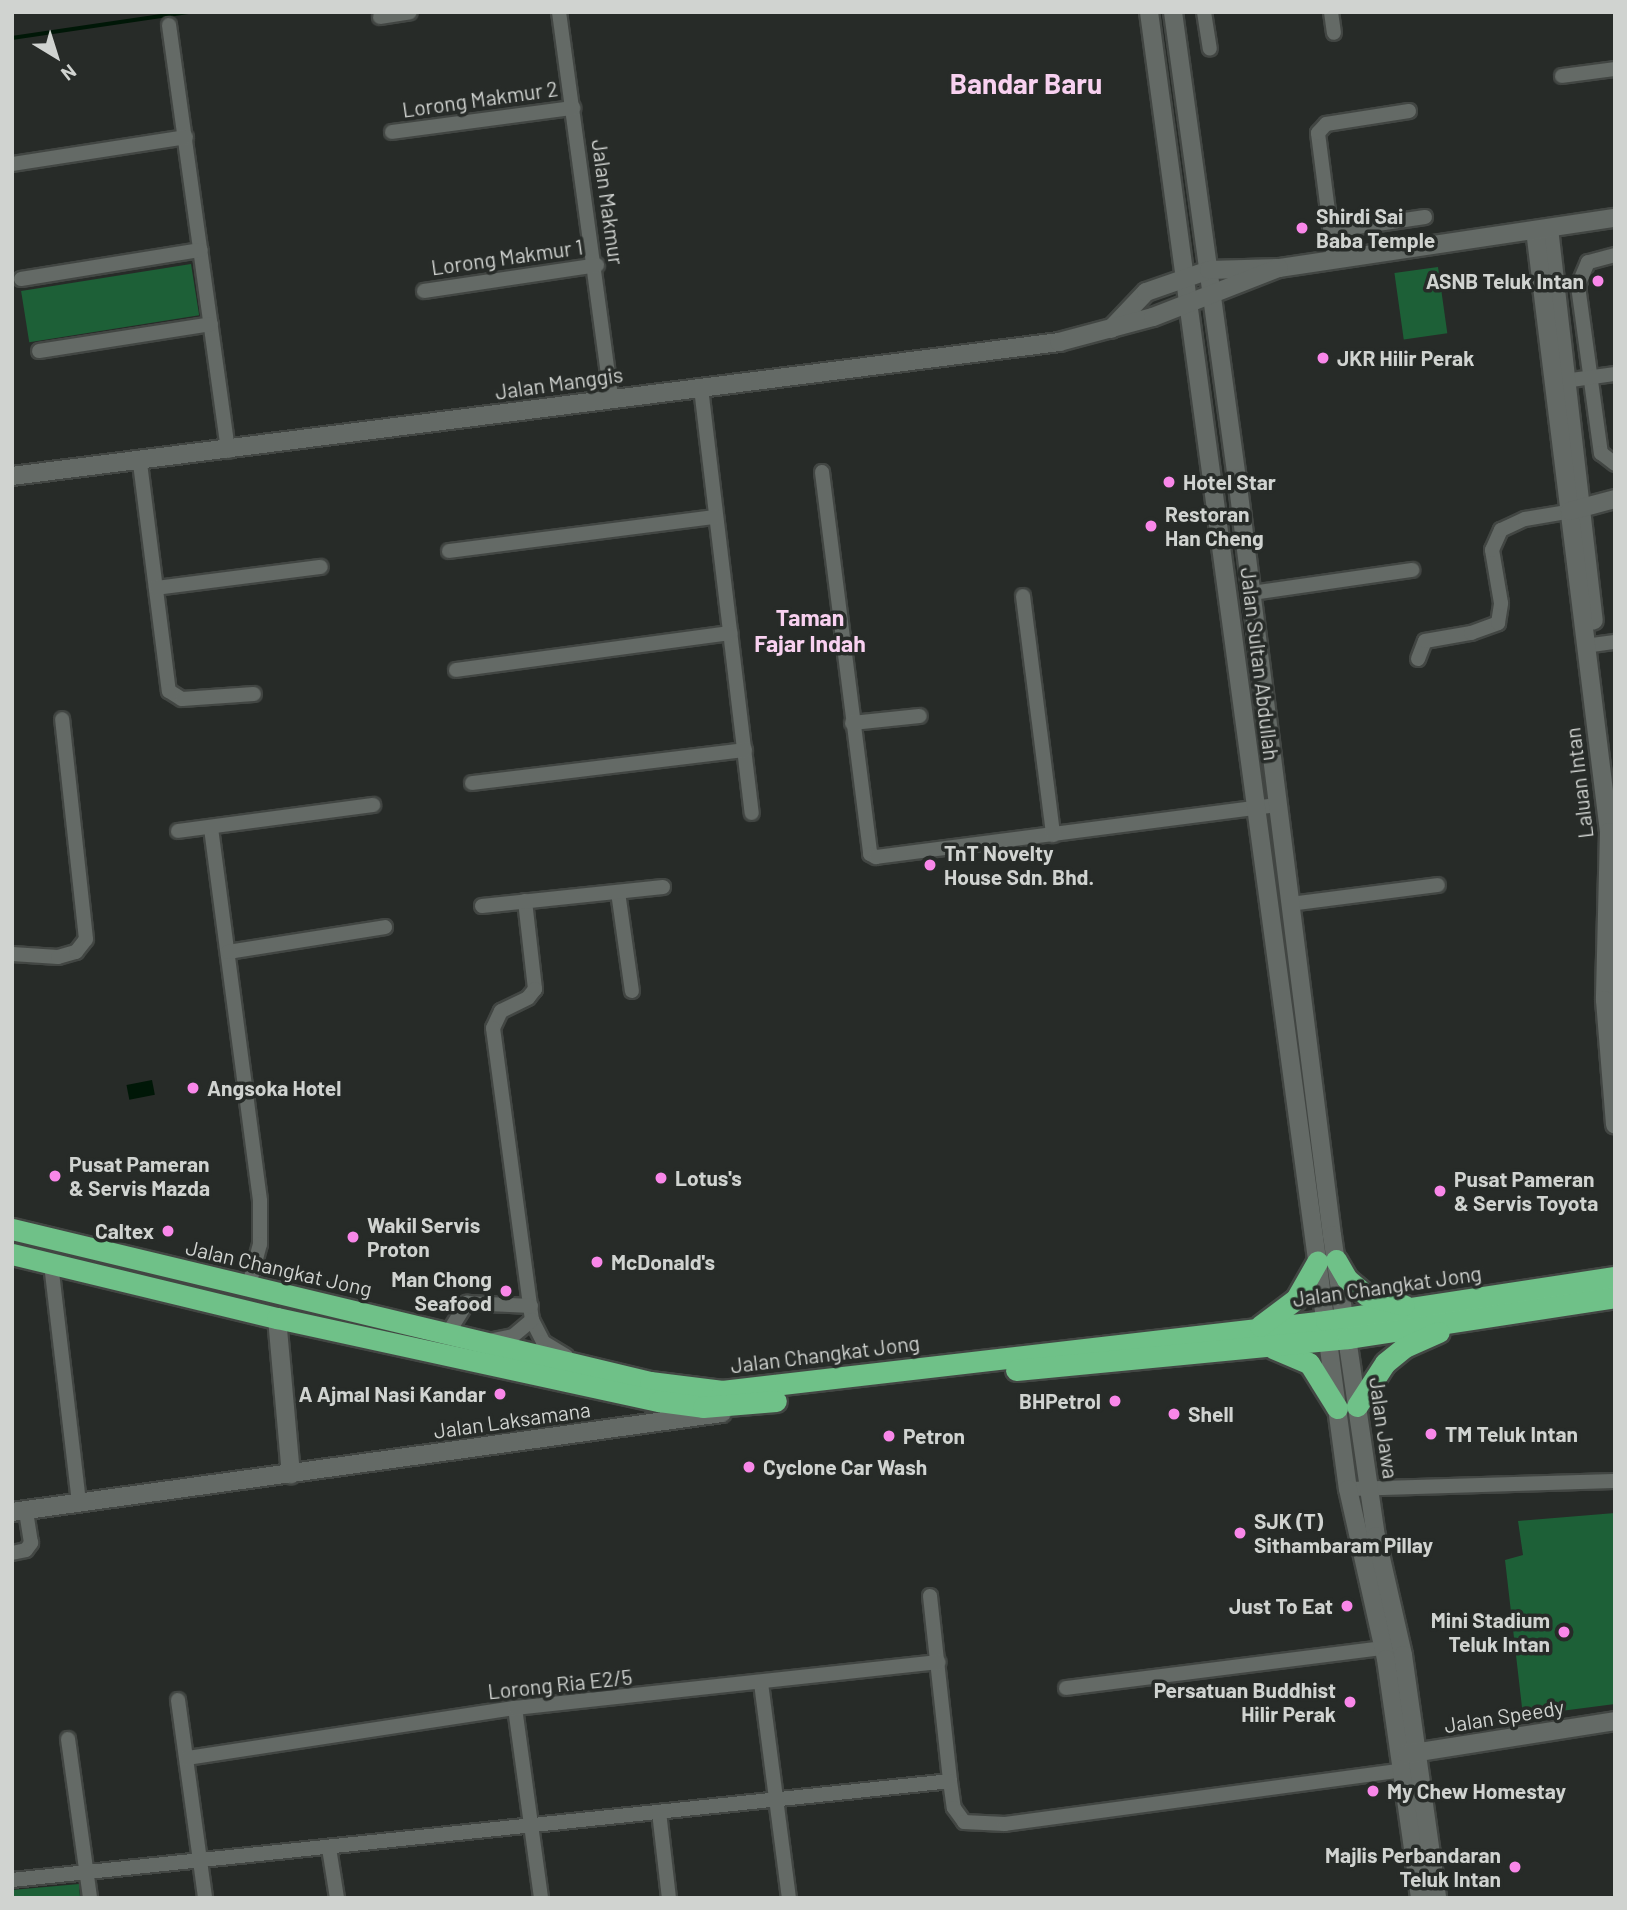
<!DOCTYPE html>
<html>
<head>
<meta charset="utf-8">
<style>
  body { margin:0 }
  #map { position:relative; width:1627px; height:1910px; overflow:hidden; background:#272b28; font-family:Barlow,sans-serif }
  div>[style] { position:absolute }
  .green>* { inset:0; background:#1d6037; transform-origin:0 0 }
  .water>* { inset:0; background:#001707; transform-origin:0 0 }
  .stream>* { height:3.5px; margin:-1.75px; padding:0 1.75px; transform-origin:1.75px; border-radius:1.75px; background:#001707 }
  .roads { filter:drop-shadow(2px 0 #424643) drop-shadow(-2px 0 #424643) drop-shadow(0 2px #424643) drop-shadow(0 -2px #424643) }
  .street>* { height:14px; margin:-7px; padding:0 7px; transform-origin:7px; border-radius:7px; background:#646a66 }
  .secondary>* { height:18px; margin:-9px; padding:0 9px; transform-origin:9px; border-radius:9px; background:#646a66 }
  .highway>* { height:21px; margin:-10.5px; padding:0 10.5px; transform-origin:10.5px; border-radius:10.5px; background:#6fc188 }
  .dots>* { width:19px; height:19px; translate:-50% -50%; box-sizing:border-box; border:4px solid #272b28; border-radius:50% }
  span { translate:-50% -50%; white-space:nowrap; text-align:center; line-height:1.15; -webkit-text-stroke:7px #272b28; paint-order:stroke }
  .street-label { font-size:21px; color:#d0d3d0 }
  .poi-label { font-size:21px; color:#d0d3d0; font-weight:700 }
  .left { translate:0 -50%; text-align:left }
  .right { translate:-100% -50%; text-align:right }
  .neighbourhood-label { font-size:23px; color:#f8d1f0; font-weight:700 }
  .district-label { font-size:28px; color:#f8d1f0; font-weight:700 }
  .frame { position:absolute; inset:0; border:14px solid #d0d3d0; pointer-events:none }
  .north { position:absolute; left:21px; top:21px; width:70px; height:70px; -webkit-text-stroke:5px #272b28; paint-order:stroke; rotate:142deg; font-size:19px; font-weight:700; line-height:28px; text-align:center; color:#d0d3d0 }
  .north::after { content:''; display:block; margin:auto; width:24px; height:32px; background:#d0d3d0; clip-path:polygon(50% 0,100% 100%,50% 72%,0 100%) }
</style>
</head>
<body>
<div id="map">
  <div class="green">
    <div style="left:191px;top:264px;width:52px;height:172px;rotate:81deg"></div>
    <div style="left:1438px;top:267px;width:67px;height:44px;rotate:82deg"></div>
    <div style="clip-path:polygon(1615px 1513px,1615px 1704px,1523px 1716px,1505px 1560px,1523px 1555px,1518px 1521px)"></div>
    <div style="clip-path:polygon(79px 1884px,80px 1898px,12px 1898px,12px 1890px)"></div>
  </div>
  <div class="water">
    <div style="left:152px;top:1080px;width:15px;height:26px;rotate:79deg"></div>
  </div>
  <div class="stream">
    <div style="left:12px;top:38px;width:178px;rotate:-8.4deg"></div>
  </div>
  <div class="roads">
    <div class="street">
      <div style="left:559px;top:12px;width:390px;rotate:82.3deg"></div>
      <div style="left:1204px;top:12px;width:37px;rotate:81deg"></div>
      <div style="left:1331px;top:12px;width:21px;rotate:82deg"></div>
      <div style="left:380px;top:17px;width:30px;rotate:-9deg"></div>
      <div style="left:169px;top:25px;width:430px;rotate:82.1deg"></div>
      <div style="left:1562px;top:76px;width:53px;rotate:-7.5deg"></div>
      <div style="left:392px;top:132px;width:183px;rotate:-7.6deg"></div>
      <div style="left:12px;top:164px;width:176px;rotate:-8.8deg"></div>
      <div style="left:1330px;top:231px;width:96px;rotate:-8.4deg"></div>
      <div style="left:1615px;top:255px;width:28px;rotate:165deg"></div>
      <div style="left:1588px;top:262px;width:26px;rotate:113deg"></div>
      <div style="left:1578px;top:286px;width:169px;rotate:82.2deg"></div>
      <div style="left:1601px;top:453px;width:18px;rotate:38deg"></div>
      <div style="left:1334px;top:258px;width:126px;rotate:-97.3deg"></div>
      <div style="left:1318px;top:133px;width:12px;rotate:-48deg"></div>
      <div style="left:1326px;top:124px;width:84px;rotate:-8.9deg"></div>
      <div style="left:21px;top:279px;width:182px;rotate:-9.2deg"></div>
      <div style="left:424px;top:291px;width:175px;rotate:-8.5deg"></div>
      <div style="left:39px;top:351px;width:174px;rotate:-8.9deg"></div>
      <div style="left:1557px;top:382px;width:59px;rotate:-7.9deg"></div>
      <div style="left:701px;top:388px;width:428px;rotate:83.2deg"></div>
      <div style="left:140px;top:463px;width:230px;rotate:82.8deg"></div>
      <div style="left:169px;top:691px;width:15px;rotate:32deg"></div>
      <div style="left:182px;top:699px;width:72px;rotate:-4deg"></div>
      <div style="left:822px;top:472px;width:385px;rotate:82.8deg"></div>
      <div style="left:870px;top:854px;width:7px;rotate:27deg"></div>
      <div style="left:876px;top:857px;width:405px;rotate:-7.4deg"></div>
      <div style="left:449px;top:551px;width:269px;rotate:-7.3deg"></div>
      <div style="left:156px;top:588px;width:166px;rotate:-7.3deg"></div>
      <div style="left:1252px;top:593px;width:162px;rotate:-8.2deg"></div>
      <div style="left:1023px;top:596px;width:241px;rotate:82.8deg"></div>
      <div style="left:1585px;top:646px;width:30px;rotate:-8deg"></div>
      <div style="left:1418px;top:659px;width:19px;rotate:-69deg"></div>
      <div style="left:1425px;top:641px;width:47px;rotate:-9.9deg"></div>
      <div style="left:1471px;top:633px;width:29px;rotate:-20deg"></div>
      <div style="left:1498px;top:623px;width:20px;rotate:-81deg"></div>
      <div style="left:1501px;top:603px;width:54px;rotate:-99.6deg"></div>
      <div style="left:1492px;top:550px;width:22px;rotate:-66deg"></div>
      <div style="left:1501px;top:530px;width:26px;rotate:-25deg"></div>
      <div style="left:1525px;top:519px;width:43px;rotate:-9.5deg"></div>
      <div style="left:456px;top:670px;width:277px;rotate:-7.7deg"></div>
      <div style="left:852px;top:723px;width:68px;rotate:-5.9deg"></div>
      <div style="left:472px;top:783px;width:275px;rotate:-6.9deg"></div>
      <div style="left:211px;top:828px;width:376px;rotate:82.5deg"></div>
      <div style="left:260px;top:1201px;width:43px;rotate:90deg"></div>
      <div style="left:260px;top:1244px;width:42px;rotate:105deg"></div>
      <div style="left:178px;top:831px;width:197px;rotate:-7.6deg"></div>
      <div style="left:618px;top:892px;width:100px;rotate:82deg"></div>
      <div style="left:525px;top:901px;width:89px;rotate:83.5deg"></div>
      <div style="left:535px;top:989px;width:11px;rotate:128deg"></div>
      <div style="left:528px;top:998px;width:30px;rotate:154deg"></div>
      <div style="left:501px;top:1011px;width:19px;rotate:115deg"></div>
      <div style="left:493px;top:1028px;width:295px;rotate:82.4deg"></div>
      <div style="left:532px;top:1320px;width:25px;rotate:63deg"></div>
      <div style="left:543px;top:1342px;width:27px;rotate:31deg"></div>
      <div style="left:1290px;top:904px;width:149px;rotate:-7.3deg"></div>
      <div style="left:482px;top:906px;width:182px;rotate:-6deg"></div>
      <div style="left:228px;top:952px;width:159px;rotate:-9deg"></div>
      <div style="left:12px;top:954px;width:46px;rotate:3.7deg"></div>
      <div style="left:58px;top:957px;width:19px;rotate:-16deg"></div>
      <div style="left:76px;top:952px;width:16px;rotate:-52deg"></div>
      <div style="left:86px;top:939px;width:221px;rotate:-96.2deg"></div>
      <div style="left:51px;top:1264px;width:240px;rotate:83.3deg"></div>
      <div style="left:448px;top:1333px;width:36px;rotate:-58deg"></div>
      <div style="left:467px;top:1303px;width:64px;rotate:2.7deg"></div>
      <div style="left:493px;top:1340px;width:20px;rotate:-11deg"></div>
      <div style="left:513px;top:1336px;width:25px;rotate:-40deg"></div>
      <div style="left:1348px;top:1489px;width:267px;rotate:-1.7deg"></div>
      <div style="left:12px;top:1553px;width:14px;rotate:-12deg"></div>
      <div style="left:26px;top:1550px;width:9px;rotate:-54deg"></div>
      <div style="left:31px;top:1543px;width:33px;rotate:-99deg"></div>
      <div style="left:930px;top:1596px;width:186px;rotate:83.8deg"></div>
      <div style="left:950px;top:1781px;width:27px;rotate:82deg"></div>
      <div style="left:954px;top:1808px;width:17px;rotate:54deg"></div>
      <div style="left:964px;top:1822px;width:41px;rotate:2.8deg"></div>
      <div style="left:1005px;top:1824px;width:410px;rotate:-7.7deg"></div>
      <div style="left:761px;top:1683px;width:217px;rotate:82.6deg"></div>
      <div style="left:1066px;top:1688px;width:321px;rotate:-7.2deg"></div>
      <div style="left:178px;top:1700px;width:200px;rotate:82.2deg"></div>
      <div style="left:515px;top:1708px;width:192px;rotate:82.2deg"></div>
      <div style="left:68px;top:1739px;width:161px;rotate:82.1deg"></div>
      <div style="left:187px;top:1758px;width:332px;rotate:-8.7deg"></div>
      <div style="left:515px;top:1708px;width:426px;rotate:-6.2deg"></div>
      <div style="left:659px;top:1812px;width:87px;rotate:83.4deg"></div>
      <div style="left:329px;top:1848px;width:51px;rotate:80.9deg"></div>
      <div style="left:12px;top:1880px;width:943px;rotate:-6.02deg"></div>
    </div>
    <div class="secondary">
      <div style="left:1149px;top:12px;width:1490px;rotate:82.33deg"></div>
      <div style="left:1348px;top:1489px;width:174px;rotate:77.4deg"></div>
      <div style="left:1386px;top:1659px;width:241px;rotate:81.9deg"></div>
      <div style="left:1173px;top:12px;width:470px;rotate:82.2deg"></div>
      <div style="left:1237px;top:478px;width:763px;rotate:82.85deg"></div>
      <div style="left:1332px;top:1235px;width:304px;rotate:81.7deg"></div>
      <div style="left:1376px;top:1536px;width:122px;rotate:77.2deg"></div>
      <div style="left:1403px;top:1655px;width:245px;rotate:82deg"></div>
      <div style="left:1549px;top:228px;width:395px;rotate:83.5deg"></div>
      <div style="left:1535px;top:230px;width:607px;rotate:82.99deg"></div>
      <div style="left:1609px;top:832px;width:168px;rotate:91.4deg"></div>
      <div style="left:1605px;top:1000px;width:125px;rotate:85.4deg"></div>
      <div style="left:1111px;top:329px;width:51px;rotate:-46.6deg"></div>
      <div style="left:1146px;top:292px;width:67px;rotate:-19.2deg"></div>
      <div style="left:1209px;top:270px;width:70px;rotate:-1.6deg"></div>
      <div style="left:1279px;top:268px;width:340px;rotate:-8.5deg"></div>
      <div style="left:12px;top:476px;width:1056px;rotate:-7.29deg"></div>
      <div style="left:1059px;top:342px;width:97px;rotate:-14.9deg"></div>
      <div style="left:1153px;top:317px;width:135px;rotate:-21.3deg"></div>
      <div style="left:1570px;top:511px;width:47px;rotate:-14.9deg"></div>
      <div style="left:277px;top:1318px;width:157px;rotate:84.9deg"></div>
      <div style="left:12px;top:1512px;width:717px;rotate:-7.94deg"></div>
      <div style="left:1407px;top:1754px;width:211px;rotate:-9deg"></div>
    </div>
    <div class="highway">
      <div style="left:12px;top:1229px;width:656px;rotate:13.49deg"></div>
      <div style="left:650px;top:1382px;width:73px;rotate:7.1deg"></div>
      <div style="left:722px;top:1391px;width:608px;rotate:-6.61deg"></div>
      <div style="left:1326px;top:1321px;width:292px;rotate:-8.7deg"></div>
      <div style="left:12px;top:1254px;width:273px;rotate:13.6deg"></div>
      <div style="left:277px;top:1318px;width:391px;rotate:12.3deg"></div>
      <div style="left:659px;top:1401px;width:44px;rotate:7.8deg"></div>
      <div style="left:703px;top:1407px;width:73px;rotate:-4.7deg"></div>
      <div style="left:1336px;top:1260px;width:22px;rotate:60deg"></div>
      <div style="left:1347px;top:1279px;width:25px;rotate:40deg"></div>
      <div style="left:1366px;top:1295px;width:39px;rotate:15deg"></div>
      <div style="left:1260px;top:1326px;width:45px;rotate:-36.9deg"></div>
      <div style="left:1296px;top:1299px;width:43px;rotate:-60.4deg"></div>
      <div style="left:1273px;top:1348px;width:39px;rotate:23deg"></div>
      <div style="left:1309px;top:1363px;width:53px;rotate:58.1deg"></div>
      <div style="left:1016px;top:1370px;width:334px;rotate:-5.5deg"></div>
      <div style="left:1348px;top:1338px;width:270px;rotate:-8.7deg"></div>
      <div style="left:1357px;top:1406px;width:51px;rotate:-56.9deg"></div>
      <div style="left:1385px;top:1363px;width:26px;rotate:-39deg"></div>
      <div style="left:1405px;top:1347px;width:37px;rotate:-24deg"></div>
    </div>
  </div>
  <div class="dots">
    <div style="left:1302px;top:228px;background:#f987e9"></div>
    <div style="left:1598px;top:281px;background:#f987e9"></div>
    <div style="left:1323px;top:358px;background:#f987e9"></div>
    <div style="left:1169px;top:482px;background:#f987e9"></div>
    <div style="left:1151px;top:526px;background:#f987e9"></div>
    <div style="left:930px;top:865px;background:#f987e9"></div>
    <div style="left:193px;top:1088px;background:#f987e9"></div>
    <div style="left:55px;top:1176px;background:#f987e9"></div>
    <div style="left:661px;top:1178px;background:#f987e9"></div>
    <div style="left:1440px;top:1191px;background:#f987e9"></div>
    <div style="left:168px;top:1231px;background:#f987e9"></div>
    <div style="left:353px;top:1237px;background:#f987e9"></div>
    <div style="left:597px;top:1262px;background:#f987e9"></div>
    <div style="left:506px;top:1291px;background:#f987e9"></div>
    <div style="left:500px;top:1394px;background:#f987e9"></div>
    <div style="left:1115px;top:1401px;background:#f987e9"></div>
    <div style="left:1174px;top:1414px;background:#f987e9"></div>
    <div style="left:1431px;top:1434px;background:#f987e9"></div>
    <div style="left:889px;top:1436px;background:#f987e9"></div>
    <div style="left:749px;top:1467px;background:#f987e9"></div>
    <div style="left:1240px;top:1533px;background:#f987e9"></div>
    <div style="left:1347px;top:1606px;background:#f987e9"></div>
    <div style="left:1564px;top:1632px;background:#f987e9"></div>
    <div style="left:1350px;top:1702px;background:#f987e9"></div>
    <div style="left:1373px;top:1791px;background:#f987e9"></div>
    <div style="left:1515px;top:1867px;background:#f987e9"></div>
  </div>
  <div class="street-label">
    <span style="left:480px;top:99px;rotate:-8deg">Lorong Makmur 2</span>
    <span style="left:608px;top:202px;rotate:82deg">Jalan Makmur</span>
    <span style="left:507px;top:257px;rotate:-8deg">Lorong Makmur 1</span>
    <span style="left:559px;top:383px;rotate:-8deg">Jalan Manggis</span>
    <span style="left:1260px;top:664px;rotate:83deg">Jalan Sultan Abdullah</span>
    <span style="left:1579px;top:783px;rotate:-97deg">Laluan Intan</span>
    <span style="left:279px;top:1268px;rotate:13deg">Jalan Changkat Jong</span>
    <span style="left:1387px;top:1286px;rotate:-8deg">Jalan Changkat Jong</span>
    <span style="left:825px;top:1354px;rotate:-7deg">Jalan Changkat Jong</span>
    <span style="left:512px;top:1420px;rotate:-8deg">Jalan Laksamana</span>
    <span style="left:1384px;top:1428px;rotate:82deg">Jalan Jawa</span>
    <span style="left:560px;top:1684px;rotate:-6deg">Lorong Ria E2/5</span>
    <span style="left:1504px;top:1716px;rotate:-9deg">Jalan Speedy</span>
  </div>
  <div class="poi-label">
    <span class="left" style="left:1316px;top:228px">Shirdi Sai<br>Baba Temple</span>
    <span class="right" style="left:1584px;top:281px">ASNB Teluk Intan</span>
    <span class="left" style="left:1337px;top:358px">JKR Hilir Perak</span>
    <span class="left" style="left:1183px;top:482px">Hotel Star</span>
    <span class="left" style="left:1165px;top:526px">Restoran<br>Han Cheng</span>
    <span class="left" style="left:944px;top:865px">TnT Novelty<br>House Sdn. Bhd.</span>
    <span class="left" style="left:207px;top:1088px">Angsoka Hotel</span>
    <span class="left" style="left:69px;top:1176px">Pusat Pameran<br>&amp; Servis Mazda</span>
    <span class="left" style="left:675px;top:1178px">Lotus's</span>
    <span class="left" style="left:1454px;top:1191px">Pusat Pameran<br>&amp; Servis Toyota</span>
    <span class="left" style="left:367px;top:1237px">Wakil Servis<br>Proton</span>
    <span class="right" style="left:154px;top:1231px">Caltex</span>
    <span class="left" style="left:611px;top:1262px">McDonald's</span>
    <span class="right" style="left:492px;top:1291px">Man Chong<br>Seafood</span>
    <span class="right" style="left:486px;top:1394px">A Ajmal Nasi Kandar</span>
    <span class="right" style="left:1101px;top:1401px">BHPetrol</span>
    <span class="left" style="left:1188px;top:1414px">Shell</span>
    <span class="left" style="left:1445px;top:1434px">TM Teluk Intan</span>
    <span class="left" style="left:903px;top:1436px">Petron</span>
    <span class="left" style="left:763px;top:1467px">Cyclone Car Wash</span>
    <span class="left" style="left:1254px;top:1533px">SJK (T)<br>Sithambaram Pillay</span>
    <span class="right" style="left:1333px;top:1606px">Just To Eat</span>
    <span class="right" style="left:1550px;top:1632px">Mini Stadium<br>Teluk Intan</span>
    <span class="right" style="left:1336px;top:1702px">Persatuan Buddhist<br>Hilir Perak</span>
    <span class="left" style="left:1387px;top:1791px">My Chew Homestay</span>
    <span class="right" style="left:1501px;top:1867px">Majlis Perbandaran<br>Teluk Intan</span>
  </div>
  <div class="neighbourhood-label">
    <span style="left:810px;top:630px">Taman<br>Fajar Indah</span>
  </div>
  <div class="district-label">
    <span style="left:1026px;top:83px">Bandar Baru</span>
  </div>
  <div class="frame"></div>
  <div class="north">N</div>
</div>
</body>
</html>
